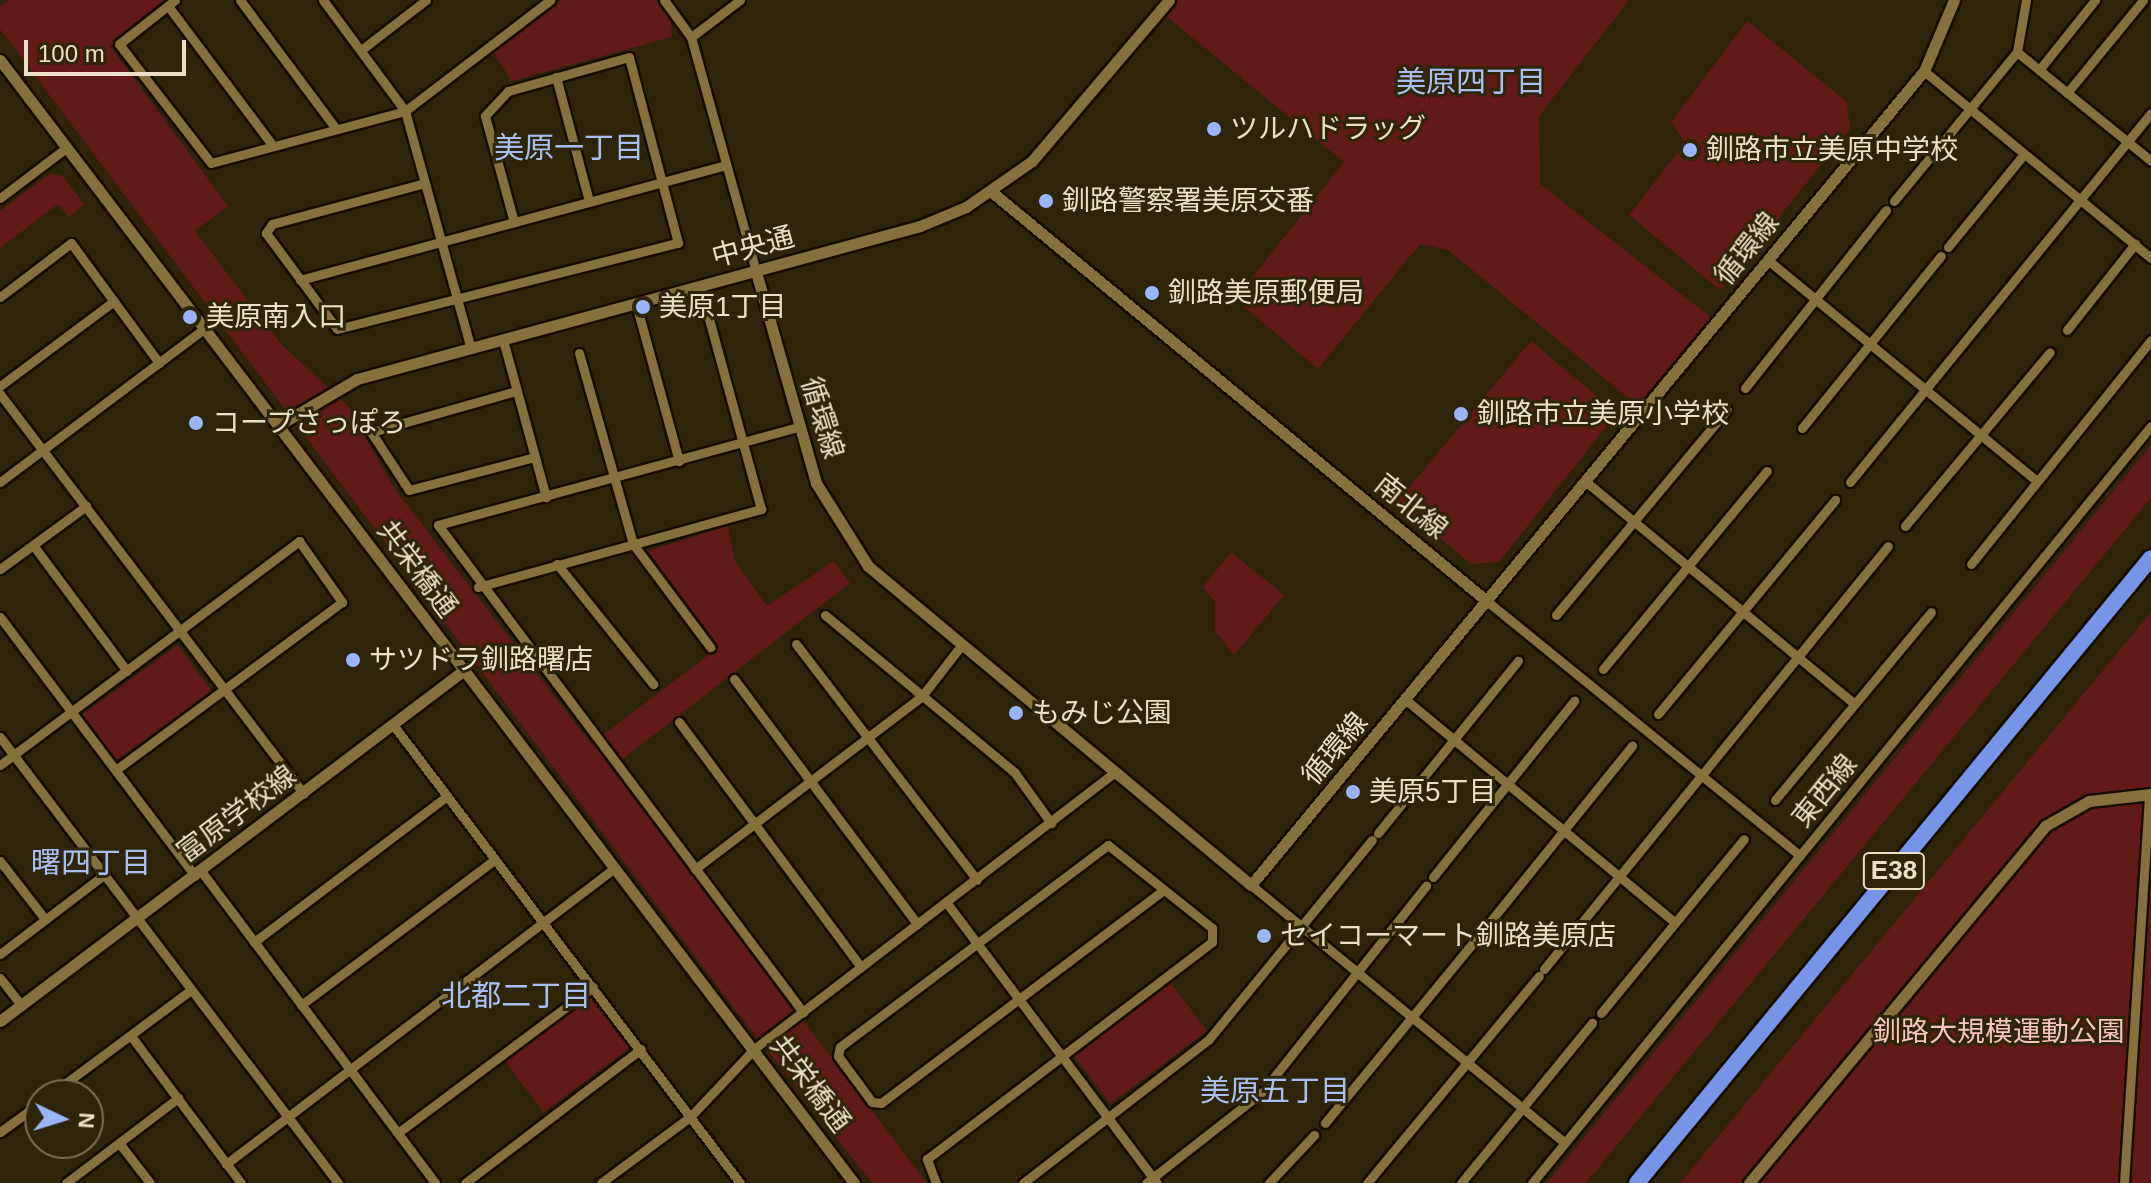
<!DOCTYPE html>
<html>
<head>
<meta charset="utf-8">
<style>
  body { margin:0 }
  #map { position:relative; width:2151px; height:1183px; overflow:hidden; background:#2e2408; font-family:Helvetica,"Noto Sans JP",sans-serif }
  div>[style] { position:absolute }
  .green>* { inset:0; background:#621a16; transform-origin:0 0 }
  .roads { filter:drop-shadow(2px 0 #160c00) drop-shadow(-2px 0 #160c00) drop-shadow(0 2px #160c00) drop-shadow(0 -2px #160c00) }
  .minor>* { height:9px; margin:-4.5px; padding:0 4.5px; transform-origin:4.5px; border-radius:4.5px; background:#86713d }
  .tertiary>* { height:11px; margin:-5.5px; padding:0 5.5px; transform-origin:5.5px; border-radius:5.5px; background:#86713d }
  .motorway>* { height:16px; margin:-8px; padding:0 8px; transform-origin:8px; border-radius:8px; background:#7795e7 }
  .dots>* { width:22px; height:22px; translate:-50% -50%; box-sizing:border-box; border:4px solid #2e2408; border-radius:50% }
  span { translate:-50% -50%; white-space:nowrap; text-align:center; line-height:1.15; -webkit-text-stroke:6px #2e2408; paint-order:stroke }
  .shield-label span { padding:2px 6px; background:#2e2408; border:2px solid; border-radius:6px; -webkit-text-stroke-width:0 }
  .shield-label { font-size:26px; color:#ebe0c6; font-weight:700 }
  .poi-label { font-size:28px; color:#ebe0c6 }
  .left { translate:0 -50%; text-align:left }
  .street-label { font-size:28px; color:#ebe0c6 }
  .park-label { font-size:28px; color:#f6c5bd }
  .neighbourhood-label { font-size:30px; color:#a9bff4 }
  .north { position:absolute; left:24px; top:1079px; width:80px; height:80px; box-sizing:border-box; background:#2e2408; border:2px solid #7a6f54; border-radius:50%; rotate:94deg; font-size:22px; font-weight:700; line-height:32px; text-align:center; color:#ebe0c6 }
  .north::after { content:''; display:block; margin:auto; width:28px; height:36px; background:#99b5fd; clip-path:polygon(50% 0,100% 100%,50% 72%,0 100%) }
  .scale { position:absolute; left:24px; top:40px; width:162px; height:36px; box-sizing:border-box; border:4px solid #ebe0c6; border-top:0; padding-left:10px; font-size:24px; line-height:28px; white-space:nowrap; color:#ebe0c6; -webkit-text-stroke:6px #2e2408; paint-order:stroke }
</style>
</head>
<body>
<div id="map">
  <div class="green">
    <div style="clip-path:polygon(10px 0,170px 0,110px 46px,228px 206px,195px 231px,281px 344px,348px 406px,394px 488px,591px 744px,719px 647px,648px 551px,728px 526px,735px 561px,767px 606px,834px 561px,850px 583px,611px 768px,927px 1183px,872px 1183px,737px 1012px,0 29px,0 7px)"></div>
    <div style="clip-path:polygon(561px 0,655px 0,671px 20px,672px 37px,512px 81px,493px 52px)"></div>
    <div style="clip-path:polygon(1169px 0,1629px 0,1539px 116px,1540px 184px,1717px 322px,1643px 410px,1448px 250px,1420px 244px,1318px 369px,1235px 299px,1344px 162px,1160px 11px)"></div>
    <div style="clip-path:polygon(1747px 21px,1847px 102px,1850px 129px,1720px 290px,1629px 215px,1685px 143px,1671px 122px)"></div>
    <div style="clip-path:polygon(51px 173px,63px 176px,84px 205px,69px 217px,58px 204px,0 248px,0 211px)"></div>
    <div style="clip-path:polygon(1531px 341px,1617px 413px,1499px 562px,1471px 564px,1397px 502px)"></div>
    <div style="clip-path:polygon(2151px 445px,2151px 498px,1586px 1183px,1547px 1183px)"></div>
    <div style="clip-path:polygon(1231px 552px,1284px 595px,1234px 655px,1215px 631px,1215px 602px,1203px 587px)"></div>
    <div style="clip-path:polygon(2151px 612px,2151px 1183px,1680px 1183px)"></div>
    <div style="left:178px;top:645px;width:57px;height:119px;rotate:54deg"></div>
    <div style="left:1171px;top:983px;width:60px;height:121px;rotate:53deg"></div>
    <div style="left:590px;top:996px;width:65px;height:107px;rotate:53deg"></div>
  </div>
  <div class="roads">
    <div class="minor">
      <div style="left:175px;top:0;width:71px;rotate:141.8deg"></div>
      <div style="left:119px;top:44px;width:150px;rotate:52.3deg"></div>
      <div style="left:211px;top:163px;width:201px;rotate:-15deg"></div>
      <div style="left:405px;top:111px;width:183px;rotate:-37.4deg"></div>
      <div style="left:240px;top:0;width:161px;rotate:53.3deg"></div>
      <div style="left:323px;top:0;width:138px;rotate:53.5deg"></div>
      <div style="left:405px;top:111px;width:247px;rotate:74.5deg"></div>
      <div style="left:664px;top:0;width:46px;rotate:53.9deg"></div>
      <div style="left:740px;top:0;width:61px;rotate:142.9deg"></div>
      <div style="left:691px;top:37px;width:244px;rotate:74.5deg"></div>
      <div style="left:168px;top:6px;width:175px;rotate:53.1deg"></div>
      <div style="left:361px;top:50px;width:82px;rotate:-37.6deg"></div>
      <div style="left:2017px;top:52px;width:173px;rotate:39.1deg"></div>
      <div style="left:2039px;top:70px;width:90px;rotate:-51.3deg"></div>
      <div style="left:1924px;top:71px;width:294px;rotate:39.5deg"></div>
      <div style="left:556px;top:77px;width:128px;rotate:75.1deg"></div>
      <div style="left:2067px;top:93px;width:120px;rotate:-50.7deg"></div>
      <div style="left:425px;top:183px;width:158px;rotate:165deg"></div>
      <div style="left:272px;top:224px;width:11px;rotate:124deg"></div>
      <div style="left:266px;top:233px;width:119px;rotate:53.5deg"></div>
      <div style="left:337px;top:329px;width:352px;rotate:-14.2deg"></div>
      <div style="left:678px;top:243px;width:192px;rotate:-104.8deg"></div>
      <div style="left:629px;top:57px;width:126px;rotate:164.3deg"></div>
      <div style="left:508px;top:91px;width:34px;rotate:133deg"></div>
      <div style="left:485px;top:116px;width:110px;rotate:74.7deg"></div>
      <div style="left:0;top:198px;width:83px;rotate:-37.1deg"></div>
      <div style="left:1894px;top:201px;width:193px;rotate:-50.5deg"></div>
      <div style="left:2017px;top:52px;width:53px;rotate:-80.2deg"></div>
      <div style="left:1948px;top:247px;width:120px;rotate:-50.7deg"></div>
      <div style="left:1769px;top:261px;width:345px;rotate:39.4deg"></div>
      <div style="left:300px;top:280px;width:441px;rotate:-15.1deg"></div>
      <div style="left:0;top:297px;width:89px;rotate:-37.3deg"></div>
      <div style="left:71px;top:243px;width:149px;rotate:53.7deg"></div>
      <div style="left:636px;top:304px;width:163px;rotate:74.7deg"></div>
      <div style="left:2067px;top:330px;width:110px;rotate:-51.7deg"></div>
      <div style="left:503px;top:340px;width:163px;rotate:74.7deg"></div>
      <div style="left:579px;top:353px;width:198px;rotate:74.2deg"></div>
      <div style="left:633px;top:544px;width:129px;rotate:53.2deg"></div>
      <div style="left:0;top:386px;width:142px;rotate:-36.7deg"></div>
      <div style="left:1745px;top:388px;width:227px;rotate:-51.6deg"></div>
      <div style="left:516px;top:391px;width:151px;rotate:164.2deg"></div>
      <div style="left:371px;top:432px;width:69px;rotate:56.8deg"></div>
      <div style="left:409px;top:490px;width:130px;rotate:-14.7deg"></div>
      <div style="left:0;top:394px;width:502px;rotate:52.77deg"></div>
      <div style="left:798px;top:427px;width:373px;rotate:164.8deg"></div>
      <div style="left:438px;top:525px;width:609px;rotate:53.15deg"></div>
      <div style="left:1802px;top:428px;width:221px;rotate:-51.1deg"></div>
      <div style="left:1585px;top:481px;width:348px;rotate:39.6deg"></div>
      <div style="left:0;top:482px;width:255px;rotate:-36.9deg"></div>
      <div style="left:1850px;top:482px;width:476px;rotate:-50.8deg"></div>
      <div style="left:1905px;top:526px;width:226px;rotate:-50.2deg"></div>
      <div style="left:33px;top:545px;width:157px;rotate:53.3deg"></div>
      <div style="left:557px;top:564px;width:154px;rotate:51.3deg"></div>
      <div style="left:1971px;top:564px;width:287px;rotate:-51.2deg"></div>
      <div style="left:0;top:569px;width:107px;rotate:-36.2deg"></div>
      <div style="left:478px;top:587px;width:294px;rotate:-15.4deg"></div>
      <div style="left:761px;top:509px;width:201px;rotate:-105.3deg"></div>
      <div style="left:1488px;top:602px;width:402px;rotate:39.1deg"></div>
      <div style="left:825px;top:615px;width:247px;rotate:39.7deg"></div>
      <div style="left:1015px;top:773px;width:62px;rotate:54.2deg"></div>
      <div style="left:1556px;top:615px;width:267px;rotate:-50.2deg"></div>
      <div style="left:0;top:617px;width:324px;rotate:53deg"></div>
      <div style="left:796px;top:644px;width:297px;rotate:52.5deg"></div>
      <div style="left:1603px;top:669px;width:257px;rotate:-50.4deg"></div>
      <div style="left:734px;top:679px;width:306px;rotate:53.2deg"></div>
      <div style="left:1406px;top:700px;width:348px;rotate:39.6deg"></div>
      <div style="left:1658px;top:714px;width:278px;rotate:-50.4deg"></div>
      <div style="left:679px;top:722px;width:305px;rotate:53.4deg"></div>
      <div style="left:394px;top:726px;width:573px;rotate:52.87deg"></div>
      <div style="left:0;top:737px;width:560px;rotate:52.84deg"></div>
      <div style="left:0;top:765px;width:374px;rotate:-36.8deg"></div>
      <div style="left:299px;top:541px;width:75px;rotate:54.8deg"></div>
      <div style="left:342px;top:602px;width:280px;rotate:143.4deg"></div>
      <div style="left:1775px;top:800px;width:244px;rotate:-50.3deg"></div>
      <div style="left:1378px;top:833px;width:222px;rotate:-50.9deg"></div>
      <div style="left:0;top:861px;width:73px;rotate:52.2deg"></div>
      <div style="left:695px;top:869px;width:285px;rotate:-37.3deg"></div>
      <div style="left:922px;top:696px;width:62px;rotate:-52.2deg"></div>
      <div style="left:201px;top:871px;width:390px;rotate:53.1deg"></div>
      <div style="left:1433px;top:877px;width:226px;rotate:-51.3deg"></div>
      <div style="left:1251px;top:885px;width:406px;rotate:39.4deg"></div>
      <div style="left:946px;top:902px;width:351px;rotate:53.1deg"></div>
      <div style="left:1489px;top:923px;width:228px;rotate:-51.1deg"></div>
      <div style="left:254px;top:942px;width:242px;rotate:-37.1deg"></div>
      <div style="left:0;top:954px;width:132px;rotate:-37.3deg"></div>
      <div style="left:1544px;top:969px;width:545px;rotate:-50.88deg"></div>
      <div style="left:0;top:978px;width:34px;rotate:52deg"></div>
      <div style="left:301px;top:1005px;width:241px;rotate:-36.9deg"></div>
      <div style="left:1601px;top:1013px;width:225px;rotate:-50.6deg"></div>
      <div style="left:131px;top:1036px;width:184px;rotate:53.2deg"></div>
      <div style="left:1270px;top:1082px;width:251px;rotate:-51.5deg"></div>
      <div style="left:50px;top:1095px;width:176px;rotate:-36.7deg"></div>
      <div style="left:1325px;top:1123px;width:247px;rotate:-50.6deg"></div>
      <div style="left:0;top:1132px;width:49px;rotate:-35.9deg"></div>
      <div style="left:399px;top:1132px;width:242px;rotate:-36.8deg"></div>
      <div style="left:119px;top:1143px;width:51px;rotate:52.2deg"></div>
      <div style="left:226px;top:1164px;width:488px;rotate:-37.3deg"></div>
      <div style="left:66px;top:1183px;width:141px;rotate:-37.2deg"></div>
      <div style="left:465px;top:1183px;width:221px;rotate:-37.3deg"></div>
      <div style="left:601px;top:1183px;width:111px;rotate:-36.6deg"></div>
      <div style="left:690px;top:1117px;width:93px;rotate:-46.7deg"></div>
      <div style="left:754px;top:1049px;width:454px;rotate:-37.5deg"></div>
      <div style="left:936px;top:1183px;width:26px;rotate:-111deg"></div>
      <div style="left:927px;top:1159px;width:358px;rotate:-37.3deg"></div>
      <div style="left:1212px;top:942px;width:14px;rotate:-90deg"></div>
      <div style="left:1212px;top:928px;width:133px;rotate:-141.4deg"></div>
      <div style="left:1108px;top:845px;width:336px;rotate:143deg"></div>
      <div style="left:840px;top:1047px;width:9px;rotate:103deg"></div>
      <div style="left:838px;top:1056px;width:57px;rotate:53.5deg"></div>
      <div style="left:872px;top:1102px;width:9px;rotate:6deg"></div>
      <div style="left:881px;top:1103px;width:354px;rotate:-37deg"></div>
      <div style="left:1023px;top:1183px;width:235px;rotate:-37.7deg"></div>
      <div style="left:1209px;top:1039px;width:257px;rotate:-50.7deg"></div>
      <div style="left:1146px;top:1183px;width:147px;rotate:-38.1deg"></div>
      <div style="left:1269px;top:1183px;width:66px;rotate:-46.8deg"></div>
      <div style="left:1367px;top:1183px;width:269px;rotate:-50.3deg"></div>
      <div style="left:1461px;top:1183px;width:207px;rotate:-50.7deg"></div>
      <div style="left:1532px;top:1183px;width:978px;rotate:-50.73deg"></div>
      <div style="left:2124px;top:1183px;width:390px;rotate:-86.3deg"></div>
    </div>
    <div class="tertiary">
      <div style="left:0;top:60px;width:1411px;rotate:52.75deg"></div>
      <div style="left:993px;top:193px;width:642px;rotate:39.57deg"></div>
      <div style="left:756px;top:272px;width:219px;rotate:74.1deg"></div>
      <div style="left:816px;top:483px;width:98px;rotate:57.9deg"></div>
      <div style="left:868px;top:566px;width:498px;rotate:39.8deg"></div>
      <div style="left:1251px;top:885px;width:1056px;rotate:-50.42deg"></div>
      <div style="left:1924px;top:71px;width:77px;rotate:-67.1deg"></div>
      <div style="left:279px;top:425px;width:91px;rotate:-30.5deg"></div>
      <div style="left:357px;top:379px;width:583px;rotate:-15.2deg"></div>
      <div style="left:920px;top:226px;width:50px;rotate:-22.4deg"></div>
      <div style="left:966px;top:207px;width:80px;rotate:-34.9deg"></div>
      <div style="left:1032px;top:161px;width:211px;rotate:-49.6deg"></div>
      <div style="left:0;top:1021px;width:580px;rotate:-37.09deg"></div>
      <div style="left:1749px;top:1183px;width:464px;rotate:-50.3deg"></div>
      <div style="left:2045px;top:826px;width:51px;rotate:-29.6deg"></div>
      <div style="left:2089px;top:801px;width:62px;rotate:-6.4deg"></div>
    </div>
    <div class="motorway">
      <div style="left:1637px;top:1183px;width:809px;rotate:-50.57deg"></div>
    </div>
  </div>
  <div class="dots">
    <div style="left:1214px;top:129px;background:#99b5fd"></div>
    <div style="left:1690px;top:150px;background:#99b5fd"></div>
    <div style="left:1046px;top:201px;background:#99b5fd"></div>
    <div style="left:1152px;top:293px;background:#99b5fd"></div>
    <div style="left:643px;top:307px;background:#99b5fd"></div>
    <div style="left:190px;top:317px;background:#99b5fd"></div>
    <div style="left:1461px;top:414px;background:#99b5fd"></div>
    <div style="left:196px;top:423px;background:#99b5fd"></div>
    <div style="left:353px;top:660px;background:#99b5fd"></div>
    <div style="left:1016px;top:713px;background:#99b5fd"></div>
    <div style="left:1353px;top:792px;background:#99b5fd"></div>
    <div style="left:1264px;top:936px;background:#99b5fd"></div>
  </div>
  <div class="shield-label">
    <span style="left:1894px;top:871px">E38</span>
  </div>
  <div class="poi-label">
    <span class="left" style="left:1230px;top:129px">ツルハドラッグ</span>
    <span class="left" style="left:1706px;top:150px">釧路市立美原中学校</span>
    <span class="left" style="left:1062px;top:201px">釧路警察署美原交番</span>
    <span class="left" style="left:1168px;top:293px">釧路美原郵便局</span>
    <span class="left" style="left:659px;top:307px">美原1丁目</span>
    <span class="left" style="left:206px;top:317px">美原南入口</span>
    <span class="left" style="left:1477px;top:414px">釧路市立美原小学校</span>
    <span class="left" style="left:212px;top:423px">コープさっぽろ</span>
    <span class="left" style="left:369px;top:660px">サツドラ釧路曙店</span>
    <span class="left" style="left:1032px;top:713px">もみじ公園</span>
    <span class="left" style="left:1369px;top:792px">美原5丁目</span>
    <span class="left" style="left:1280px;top:936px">セイコーマート釧路美原店</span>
  </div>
  <div class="street-label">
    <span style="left:753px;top:247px;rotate:-15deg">中央通</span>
    <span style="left:1747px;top:249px;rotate:-51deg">循環線</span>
    <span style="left:822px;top:418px;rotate:73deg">循環線</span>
    <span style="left:1411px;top:507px;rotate:39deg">南北線</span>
    <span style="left:417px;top:569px;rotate:53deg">共栄橋通</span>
    <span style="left:1335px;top:749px;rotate:-50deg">循環線</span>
    <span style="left:1825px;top:791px;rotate:-51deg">東西線</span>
    <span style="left:237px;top:814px;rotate:-37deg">富原学校線</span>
    <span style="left:810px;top:1084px;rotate:53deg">共栄橋通</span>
  </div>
  <div class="park-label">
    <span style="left:1999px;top:1032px">釧路大規模運動公園</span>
  </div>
  <div class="neighbourhood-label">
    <span style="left:1471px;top:82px">美原四丁目</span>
    <span style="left:569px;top:148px">美原一丁目</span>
    <span style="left:91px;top:863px">曙四丁目</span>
    <span style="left:516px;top:996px">北都二丁目</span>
    <span style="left:1275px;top:1091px">美原五丁目</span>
  </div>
  <div class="north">N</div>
  <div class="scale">100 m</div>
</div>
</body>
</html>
